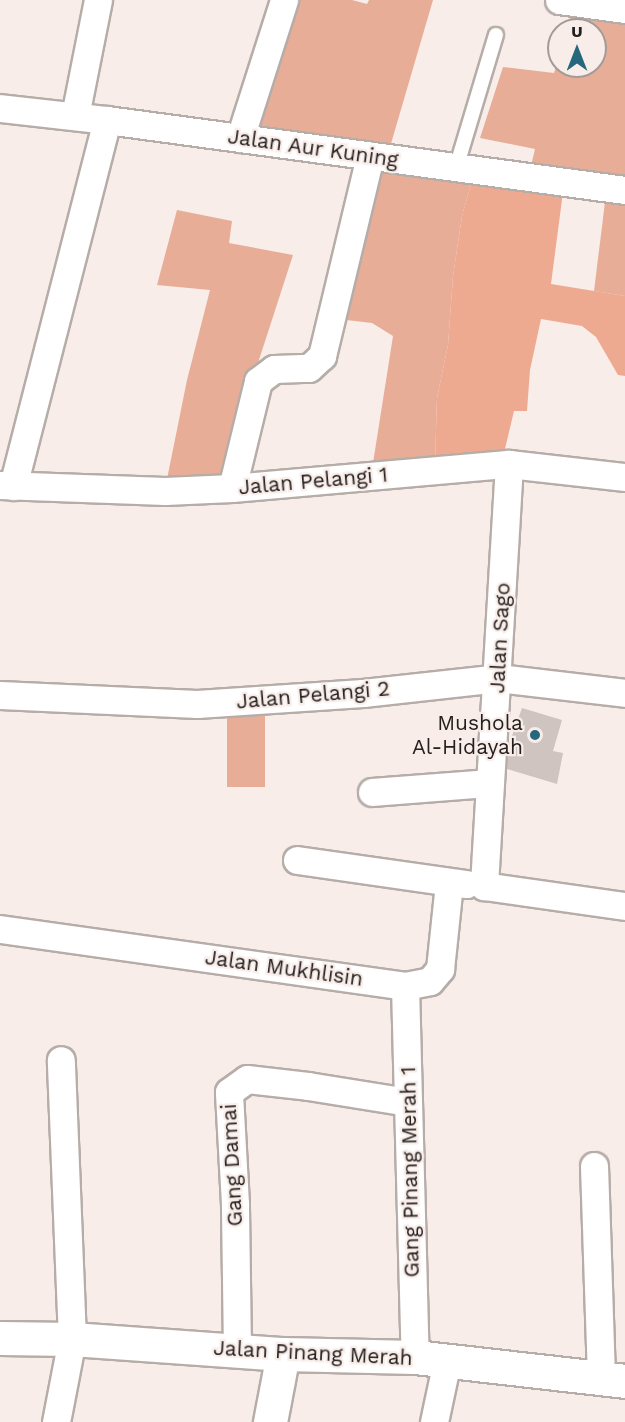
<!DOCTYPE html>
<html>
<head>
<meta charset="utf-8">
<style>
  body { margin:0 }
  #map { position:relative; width:625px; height:1422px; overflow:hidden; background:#f8ede9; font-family:"Work Sans",sans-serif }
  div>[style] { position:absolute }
  .green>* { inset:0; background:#e8ad97; transform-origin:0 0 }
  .forest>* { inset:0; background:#eeaa91 }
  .building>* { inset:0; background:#cfc4c0 }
  .roads { filter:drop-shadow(2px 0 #b6aca8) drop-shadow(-2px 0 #b6aca8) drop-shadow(0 2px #b6aca8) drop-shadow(0 -2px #b6aca8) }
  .lane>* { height:14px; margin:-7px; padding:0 7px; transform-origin:7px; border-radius:7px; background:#fff }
  .street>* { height:27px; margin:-13.5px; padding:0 13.5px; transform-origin:13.5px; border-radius:13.5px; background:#fff }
  .secondary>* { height:33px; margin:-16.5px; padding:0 16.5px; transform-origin:16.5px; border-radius:16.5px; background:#fff }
  .dots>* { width:16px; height:16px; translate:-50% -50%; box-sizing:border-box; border:3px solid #f8ede9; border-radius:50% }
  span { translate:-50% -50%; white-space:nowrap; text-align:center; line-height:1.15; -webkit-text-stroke:4.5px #f8ede9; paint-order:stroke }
  .street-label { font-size:21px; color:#24201f }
  .poi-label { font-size:21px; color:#24201f }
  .right { translate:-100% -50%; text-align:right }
  .north { position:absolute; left:547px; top:18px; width:60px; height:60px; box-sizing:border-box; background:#f8ede9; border:2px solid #a39b98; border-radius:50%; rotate:0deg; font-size:16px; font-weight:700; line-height:24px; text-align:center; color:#24201f }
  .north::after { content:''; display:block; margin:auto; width:21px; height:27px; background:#26687b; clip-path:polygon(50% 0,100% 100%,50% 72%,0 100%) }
</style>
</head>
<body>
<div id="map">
  <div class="green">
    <div style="clip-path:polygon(288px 0,352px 0,367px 4px,369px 0,433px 0,390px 147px,251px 131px)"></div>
    <div style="clip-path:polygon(573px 8px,625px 15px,625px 177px,531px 166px,535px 149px,480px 138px,503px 67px,554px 73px,559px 57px,559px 66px,595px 66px,595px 30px,567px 30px)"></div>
    <div style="clip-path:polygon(376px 171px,472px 181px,462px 216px,453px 276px,448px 345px,437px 398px,435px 463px,373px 463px,393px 336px,372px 323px,338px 319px)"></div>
    <div style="clip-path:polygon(606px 194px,625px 197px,625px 296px,594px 291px)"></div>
    <div style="clip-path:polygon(177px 210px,232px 221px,229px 243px,293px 255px,245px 403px,226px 479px,166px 484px,187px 380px,210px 290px,157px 285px)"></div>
    <div style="left:227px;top:711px;width:38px;height:76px"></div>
  </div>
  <div class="forest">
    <div style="clip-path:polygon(472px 181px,563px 192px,551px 284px,625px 296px,625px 376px,618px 375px,596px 337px,582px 326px,541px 319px,530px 370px,527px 411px,514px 411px,504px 453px,435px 463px,437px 398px,448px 345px,453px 276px,462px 216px)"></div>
  </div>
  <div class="building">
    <div style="clip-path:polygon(522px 708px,562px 720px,553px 751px,563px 753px,557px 784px,507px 769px,508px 747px)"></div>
  </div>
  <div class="roads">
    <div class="lane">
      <div style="left:456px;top:168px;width:139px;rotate:-73.3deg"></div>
    </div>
    <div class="street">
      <div style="left:559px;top:0;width:67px;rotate:7.8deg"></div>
      <div style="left:0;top:108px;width:108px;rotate:6.4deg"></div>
      <div style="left:107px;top:120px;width:523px;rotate:7.7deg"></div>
      <div style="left:75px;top:116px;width:118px;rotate:-78.8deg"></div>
      <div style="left:240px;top:138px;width:145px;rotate:-72.3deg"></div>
      <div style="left:509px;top:464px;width:423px;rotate:93.4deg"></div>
      <div style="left:484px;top:886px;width:142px;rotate:8.1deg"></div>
      <div style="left:0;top:485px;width:165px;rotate:2.1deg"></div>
      <div style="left:165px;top:491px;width:67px;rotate:-2.6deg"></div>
      <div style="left:232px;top:488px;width:278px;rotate:-5deg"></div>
      <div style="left:509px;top:464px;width:117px;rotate:6.4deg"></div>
      <div style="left:13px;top:486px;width:378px;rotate:-75.6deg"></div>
      <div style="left:232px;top:488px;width:110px;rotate:-76.3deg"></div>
      <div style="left:258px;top:381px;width:20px;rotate:-37deg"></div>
      <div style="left:274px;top:369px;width:35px;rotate:-2deg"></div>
      <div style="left:309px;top:368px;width:18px;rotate:-43deg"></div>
      <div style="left:322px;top:356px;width:206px;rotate:-76.5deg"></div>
      <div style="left:0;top:695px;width:197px;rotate:2.6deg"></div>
      <div style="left:197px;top:704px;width:166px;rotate:-3.8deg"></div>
      <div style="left:363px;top:693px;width:136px;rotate:-6.3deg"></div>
      <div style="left:498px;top:678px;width:128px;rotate:6.7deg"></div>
      <div style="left:372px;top:792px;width:118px;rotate:-4.4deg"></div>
      <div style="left:297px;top:860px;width:171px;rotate:8.1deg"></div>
      <div style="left:0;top:929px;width:409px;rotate:8deg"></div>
      <div style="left:405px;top:986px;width:25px;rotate:-11deg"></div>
      <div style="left:430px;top:981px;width:16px;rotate:-50deg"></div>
      <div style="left:440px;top:969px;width:86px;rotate:-84deg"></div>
      <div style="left:405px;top:986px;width:371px;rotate:88.5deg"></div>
      <div style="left:594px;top:1166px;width:213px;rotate:88.1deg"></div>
      <div style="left:237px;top:1351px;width:147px;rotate:-90.8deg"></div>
      <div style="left:235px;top:1204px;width:112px;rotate:-93.1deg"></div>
      <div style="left:229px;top:1092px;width:22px;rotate:-36deg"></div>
      <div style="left:247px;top:1079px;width:61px;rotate:6.5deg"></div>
      <div style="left:308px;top:1086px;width:101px;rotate:9.1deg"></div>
      <div style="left:56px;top:1422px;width:85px;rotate:-79.1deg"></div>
      <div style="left:72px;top:1339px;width:279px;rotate:-92.3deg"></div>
      <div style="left:434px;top:1422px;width:62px;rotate:-78deg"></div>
    </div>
    <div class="secondary">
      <div style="left:0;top:1338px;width:72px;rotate:0.8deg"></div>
      <div style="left:72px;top:1339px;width:212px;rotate:4.1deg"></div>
      <div style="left:283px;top:1354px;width:132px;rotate:1.3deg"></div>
      <div style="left:415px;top:1357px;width:211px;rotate:6.5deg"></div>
      <div style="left:270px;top:1422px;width:69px;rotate:-79.2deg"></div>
    </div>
  </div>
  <div class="dots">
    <div style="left:535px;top:735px;background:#26687b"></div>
  </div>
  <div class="street-label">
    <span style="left:313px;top:148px;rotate:8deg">Jalan Aur Kuning</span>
    <span style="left:313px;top:481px;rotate:-5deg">Jalan Pelangi 1</span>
    <span style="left:500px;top:638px;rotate:-87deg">Jalan Sago</span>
    <span style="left:313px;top:695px;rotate:-5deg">Jalan Pelangi 2</span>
    <span style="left:284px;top:968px;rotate:8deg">Jalan Mukhlisin</span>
    <span style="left:232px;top:1165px;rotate:-93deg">Gang Damai</span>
    <span style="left:410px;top:1172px;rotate:-91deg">Gang Pinang Merah 1</span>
    <span style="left:313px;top:1353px;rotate:3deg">Jalan Pinang Merah</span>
  </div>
  <div class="poi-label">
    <span class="right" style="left:523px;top:735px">Mushola<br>Al-Hidayah</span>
  </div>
  <div class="north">U</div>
</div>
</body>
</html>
